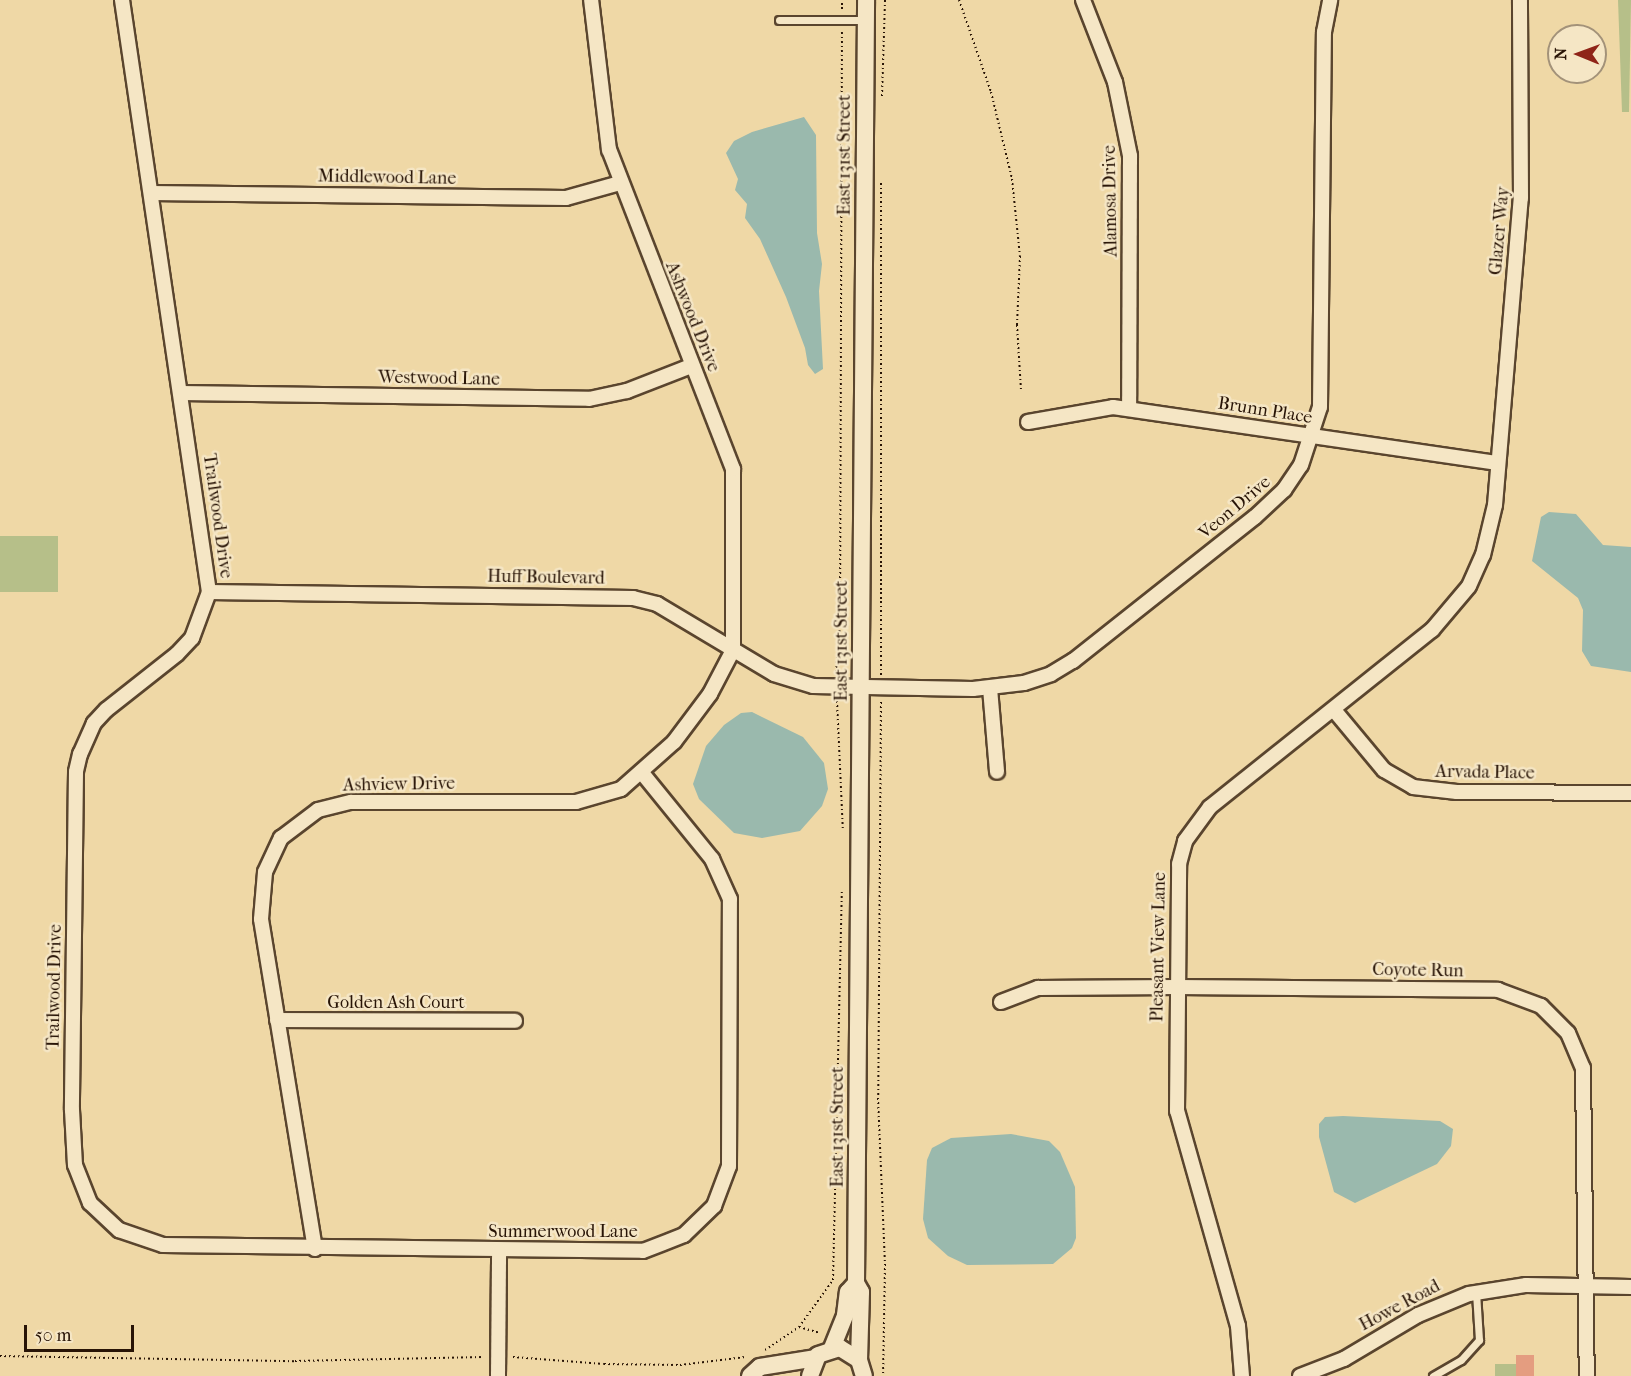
<!DOCTYPE html>
<html>
<head>
<meta charset="utf-8">
<style>
  body { margin:0 }
  #map { position:relative; width:1631px; height:1376px; overflow:hidden; background:#efd8a6; font-family:"IM FELL French Canon",serif }
  div>[style] { position:absolute }
  .green>* { inset:0; background:#b6bf89; transform-origin:0 0 }
  .water>* { inset:0; background:#9ab9ad }
  .building>* { inset:0; background:#e49d80; transform-origin:0 0 }
  .path>* { height:2px; margin-top:-1px; transform-origin:0; background:repeating-linear-gradient(90deg,#281406 0 1.5px,transparent 0 4.5px) }
  .roads { filter:drop-shadow(2px 0 #5a452e) drop-shadow(-2px 0 #5a452e) drop-shadow(0 2px #5a452e) drop-shadow(0 -2px #5a452e) }
  .service>* { height:7px; margin:-3.5px; padding:0 3.5px; transform-origin:3.5px; border-radius:3.5px; background:#f5e6c5 }
  .minor>* { height:14px; margin:-7px; padding:0 7px; transform-origin:7px; border-radius:7px; background:#f5e6c5 }
  .tertiary>* { height:16px; margin:-8px; padding:0 8px; transform-origin:8px; border-radius:8px; background:#f5e6c5 }
  span { translate:-50% -50%; white-space:nowrap; text-align:center; line-height:1.15; -webkit-text-stroke:5px #f5e6c5; paint-order:stroke }
  .street-label { font-size:18px; color:#281406 }
  .north { position:absolute; left:1547px; top:24px; width:60px; height:60px; box-sizing:border-box; background:#f5e6c5; border:2px solid #a39279; border-radius:50%; rotate:271deg; font-size:16px; font-weight:700; line-height:24px; text-align:center; color:#281406 }
  .north::after { content:''; display:block; margin:auto; width:21px; height:27px; background:#8f2418; clip-path:polygon(50% 0,100% 100%,50% 72%,0 100%) }
  .scale { position:absolute; left:24px; top:1325px; width:110px; height:27px; box-sizing:border-box; border:3px solid #281406; border-top:0; padding-left:8px; font-size:18px; line-height:21px; white-space:nowrap; color:#281406; -webkit-text-stroke:4px #f5e6c5; paint-order:stroke }
</style>
</head>
<body>
<div id="map">
  <div class="green">
    <div style="clip-path:polygon(1618px 0,1631px 0,1629px 112px,1622px 112px)"></div>
    <div style="left:58px;top:536px;width:56px;height:58px;rotate:90deg"></div>
    <div style="left:1495px;top:1364px;width:21px;height:12px"></div>
  </div>
  <div class="water">
    <div style="clip-path:polygon(804px 117px,816px 135px,817px 233px,822px 264px,819px 291px,823px 369px,815px 374px,808px 365px,805px 348px,786px 297px,760px 239px,745px 218px,747px 204px,735px 190px,738px 179px,726px 153px,734px 141px,752px 132px)"></div>
    <div style="clip-path:polygon(1549px 512px,1576px 514px,1603px 545px,1631px 547px,1631px 672px,1591px 666px,1582px 651px,1583px 610px,1578px 598px,1532px 561px,1541px 517px)"></div>
    <div style="clip-path:polygon(752px 712px,803px 737px,824px 763px,828px 789px,822px 806px,800px 831px,762px 838px,734px 833px,699px 799px,693px 784px,706px 746px,724px 725px,741px 713px)"></div>
    <div style="clip-path:polygon(1343px 1116px,1440px 1121px,1453px 1129px,1451px 1146px,1437px 1164px,1355px 1203px,1334px 1192px,1319px 1137px,1319px 1124px,1325px 1117px)"></div>
    <div style="clip-path:polygon(1011px 1134px,1049px 1141px,1060px 1152px,1075px 1187px,1076px 1238px,1072px 1248px,1053px 1264px,967px 1265px,948px 1256px,928px 1238px,923px 1219px,927px 1160px,932px 1148px,951px 1138px)"></div>
  </div>
  <div class="building">
    <div style="left:1516px;top:1355px;width:18px;height:21px"></div>
  </div>
  <div class="path">
    <div style="left:959px;top:0;width:97px;rotate:70.8deg"></div>
    <div style="left:991px;top:92px;width:89px;rotate:76.4deg"></div>
    <div style="left:1012px;top:179px;width:77px;rotate:84.1deg"></div>
    <div style="left:1020px;top:256px;width:69px;rotate:92.5deg"></div>
    <div style="left:1017px;top:325px;width:65px;rotate:86.5deg"></div>
    <div style="left:842px;top:9px;width:9px;rotate:-90deg"></div>
    <div style="left:882px;top:96px;width:96px;rotate:-88.2deg"></div>
    <div style="left:836px;top:672px;width:49px;rotate:-85.3deg"></div>
    <div style="left:840px;top:623px;width:593px;rotate:-89.81deg"></div>
    <div style="left:881px;top:675px;width:492px;rotate:-90deg"></div>
    <div style="left:837px;top:701px;width:130px;rotate:87.4deg"></div>
    <div style="left:881px;top:702px;width:396px;rotate:90.4deg"></div>
    <div style="left:878px;top:1098px;width:166px;rotate:87.6deg"></div>
    <div style="left:885px;top:1264px;width:112px;rotate:91deg"></div>
    <div style="left:799px;top:1327px;width:58px;rotate:-54.1deg"></div>
    <div style="left:833px;top:1280px;width:390px;rotate:-88.7deg"></div>
    <div style="left:765px;top:1350px;width:41px;rotate:-34.1deg"></div>
    <div style="left:799px;top:1327px;width:22px;rotate:16deg"></div>
    <div style="left:0;top:1356px;width:295px;rotate:1deg"></div>
    <div style="left:295px;top:1361px;width:188px;rotate:-1.2deg"></div>
    <div style="left:513px;top:1357px;width:91px;rotate:4.4deg"></div>
    <div style="left:604px;top:1364px;width:76px;rotate:0.8deg"></div>
    <div style="left:680px;top:1365px;width:66px;rotate:-6.9deg"></div>
  </div>
  <div class="roads">
    <div class="service">
      <div style="left:779px;top:20px;width:87px"></div>
      <div style="left:1433px;top:1376px;width:32px;rotate:-30deg"></div>
      <div style="left:1461px;top:1360px;width:27px;rotate:-48deg"></div>
      <div style="left:1479px;top:1340px;width:48px;rotate:-93.6deg"></div>
    </div>
    <div class="minor">
      <div style="left:122px;top:0;width:598px;rotate:81.64deg"></div>
      <div style="left:209px;top:592px;width:49px;rotate:110.3deg"></div>
      <div style="left:192px;top:638px;width:22px;rotate:133deg"></div>
      <div style="left:177px;top:654px;width:90px;rotate:141.7deg"></div>
      <div style="left:106px;top:710px;width:18px;rotate:133deg"></div>
      <div style="left:94px;top:723px;width:34px;rotate:114deg"></div>
      <div style="left:80px;top:754px;width:18px;rotate:103deg"></div>
      <div style="left:76px;top:772px;width:338px;rotate:90.7deg"></div>
      <div style="left:72px;top:1110px;width:55px;rotate:86.9deg"></div>
      <div style="left:75px;top:1165px;width:41px;rotate:68.5deg"></div>
      <div style="left:90px;top:1203px;width:40px;rotate:43deg"></div>
      <div style="left:119px;top:1230px;width:46px;rotate:18.8deg"></div>
      <div style="left:163px;top:1245px;width:480px;rotate:0.7deg"></div>
      <div style="left:643px;top:1251px;width:44px;rotate:-21.3deg"></div>
      <div style="left:684px;top:1235px;width:42px;rotate:-44deg"></div>
      <div style="left:714px;top:1206px;width:43px;rotate:-69.4deg"></div>
      <div style="left:729px;top:1166px;width:267px;rotate:-89.8deg"></div>
      <div style="left:730px;top:899px;width:44px;rotate:-114.2deg"></div>
      <div style="left:712px;top:859px;width:111px;rotate:-129.1deg"></div>
      <div style="left:1083px;top:0;width:88px;rotate:68.7deg"></div>
      <div style="left:1115px;top:82px;width:76px;rotate:78.5deg"></div>
      <div style="left:1130px;top:156px;width:252px;rotate:90.2deg"></div>
      <div style="left:151px;top:193px;width:415px;rotate:0.7deg"></div>
      <div style="left:566px;top:198px;width:56px;rotate:-15.5deg"></div>
      <div style="left:181px;top:393px;width:408px;rotate:0.8deg"></div>
      <div style="left:589px;top:399px;width:39px;rotate:-12deg"></div>
      <div style="left:627px;top:391px;width:69px;rotate:-21.3deg"></div>
      <div style="left:1028px;top:422px;width:86px;rotate:-10deg"></div>
      <div style="left:1113px;top:407px;width:389px;rotate:8.3deg"></div>
      <div style="left:209px;top:592px;width:424px;rotate:0.8deg"></div>
      <div style="left:633px;top:598px;width:25px;rotate:14deg"></div>
      <div style="left:657px;top:604px;width:136px;rotate:30.9deg"></div>
      <div style="left:774px;top:674px;width:41px;rotate:17.1deg"></div>
      <div style="left:813px;top:686px;width:160px;rotate:1.1deg"></div>
      <div style="left:973px;top:689px;width:51px;rotate:-6.7deg"></div>
      <div style="left:1024px;top:683px;width:28px;rotate:-18deg"></div>
      <div style="left:1051px;top:674px;width:26px;rotate:-31deg"></div>
      <div style="left:1073px;top:661px;width:232px;rotate:-38.4deg"></div>
      <div style="left:1255px;top:517px;width:40px;rotate:-43deg"></div>
      <div style="left:1284px;top:490px;width:30px;rotate:-56deg"></div>
      <div style="left:1301px;top:465px;width:61px;rotate:-71.9deg"></div>
      <div style="left:1320px;top:407px;width:375px;rotate:-89.4deg"></div>
      <div style="left:1324px;top:32px;width:33px;rotate:-79deg"></div>
      <div style="left:990px;top:688px;width:84px;rotate:85.2deg"></div>
      <div style="left:1334px;top:710px;width:78px;rotate:50.2deg"></div>
      <div style="left:1384px;top:770px;width:34px;rotate:30deg"></div>
      <div style="left:1413px;top:787px;width:44px;rotate:6.5deg"></div>
      <div style="left:1457px;top:792px;width:174px;rotate:0.3deg"></div>
      <div style="left:1001px;top:1002px;width:40px;rotate:-21deg"></div>
      <div style="left:1038px;top:988px;width:139px;rotate:-0.4deg"></div>
      <div style="left:1177px;top:987px;width:321px;rotate:0.5deg"></div>
      <div style="left:1498px;top:990px;width:46px;rotate:20.4deg"></div>
      <div style="left:1541px;top:1006px;width:38px;rotate:45deg"></div>
      <div style="left:1568px;top:1033px;width:38px;rotate:67deg"></div>
      <div style="left:1583px;top:1068px;width:308px;rotate:89.3deg"></div>
      <div style="left:277px;top:1020px;width:238px;rotate:0.2deg"></div>
      <div style="left:315px;top:1249px;width:334px;rotate:-99.3deg"></div>
      <div style="left:261px;top:919px;width:47px;rotate:-85.1deg"></div>
      <div style="left:265px;top:872px;width:38px;rotate:-65deg"></div>
      <div style="left:281px;top:838px;width:46px;rotate:-37.1deg"></div>
      <div style="left:318px;top:810px;width:34px;rotate:-14deg"></div>
      <div style="left:351px;top:802px;width:225px"></div>
      <div style="left:576px;top:802px;width:47px;rotate:-16.1deg"></div>
      <div style="left:621px;top:789px;width:71px;rotate:-41.6deg"></div>
      <div style="left:674px;top:742px;width:60px;rotate:-53.1deg"></div>
      <div style="left:710px;top:694px;width:50px;rotate:-62.4deg"></div>
      <div style="left:733px;top:650px;width:181px;rotate:-90deg"></div>
      <div style="left:733px;top:469px;width:342px;rotate:-111.2deg"></div>
      <div style="left:609px;top:150px;width:151px;rotate:-96.8deg"></div>
      <div style="left:498px;top:1376px;width:126px;rotate:-89.5deg"></div>
      <div style="left:1242px;top:1376px;width:50px;rotate:-94.6deg"></div>
      <div style="left:1238px;top:1326px;width:223px;rotate:-105.8deg"></div>
      <div style="left:1177px;top:1111px;width:247px;rotate:-89.5deg"></div>
      <div style="left:1179px;top:864px;width:24px;rotate:-75deg"></div>
      <div style="left:1185px;top:841px;width:42px;rotate:-53.7deg"></div>
      <div style="left:1210px;top:807px;width:284px;rotate:-38.6deg"></div>
      <div style="left:1432px;top:630px;width:57px;rotate:-49.9deg"></div>
      <div style="left:1469px;top:586px;width:34px;rotate:-66deg"></div>
      <div style="left:1483px;top:555px;width:51px;rotate:-76.5deg"></div>
      <div style="left:1495px;top:505px;width:308px;rotate:-85.2deg"></div>
      <div style="left:1521px;top:198px;width:198px;rotate:-90.3deg"></div>
      <div style="left:1300px;top:1376px;width:47px;rotate:-21.1deg"></div>
      <div style="left:1344px;top:1359px;width:86px;rotate:-30.7deg"></div>
      <div style="left:1418px;top:1315px;width:55px;rotate:-22.4deg"></div>
      <div style="left:1469px;top:1294px;width:58px;rotate:-9deg"></div>
      <div style="left:1526px;top:1285px;width:105px;rotate:1.1deg"></div>
    </div>
    <div class="tertiary">
      <div style="left:832px;top:1348px;width:35px;rotate:-68deg"></div>
      <div style="left:845px;top:1315px;width:23px;rotate:-83deg"></div>
      <div style="left:848px;top:1292px;width:12px;rotate:-48deg"></div>
      <div style="left:859px;top:1360px;width:68px;rotate:-88.3deg"></div>
      <div style="left:861px;top:1292px;width:10px;rotate:-119deg"></div>
      <div style="left:856px;top:1283px;width:1283px;rotate:-89.55deg"></div>
      <div style="left:750px;top:1376px;width:13px;rotate:-42deg"></div>
      <div style="left:760px;top:1367px;width:57px;rotate:-9.1deg"></div>
      <div style="left:810px;top:1376px;width:22px;rotate:-69deg"></div>
      <div style="left:818px;top:1355px;width:23px;rotate:-18deg"></div>
      <div style="left:840px;top:1348px;width:22px;rotate:32deg"></div>
      <div style="left:859px;top:1360px;width:17px;rotate:73deg"></div>
    </div>
  </div>
  <div class="street-label">
    <span style="left:845px;top:155px;rotate:-90deg">East 131st Street</span>
    <span style="left:387px;top:178px;rotate:1deg">Middlewood Lane</span>
    <span style="left:1111px;top:201px;rotate:-91deg">Alamosa Drive</span>
    <span style="left:1500px;top:231px;rotate:-85deg">Glazer Way</span>
    <span style="left:692px;top:317px;rotate:68deg">Ashwood Drive</span>
    <span style="left:439px;top:379px;rotate:1deg">Westwood Lane</span>
    <span style="left:1265px;top:411px;rotate:9deg">Brunn Place</span>
    <span style="left:1235px;top:508px;rotate:-40deg">Veon Drive</span>
    <span style="left:217px;top:516px;rotate:82deg">Trailwood Drive</span>
    <span style="left:546px;top:578px;rotate:1deg">Huff Boulevard</span>
    <span style="left:842px;top:641px;rotate:-90deg">East 131st Street</span>
    <span style="left:1485px;top:773px;rotate:1deg">Arvada Place</span>
    <span style="left:399px;top:785px;rotate:-1deg">Ashview Drive</span>
    <span style="left:1159px;top:947px;rotate:-89deg">Pleasant View Lane</span>
    <span style="left:1418px;top:971px;rotate:1deg">Coyote Run</span>
    <span style="left:55px;top:987px;rotate:-89deg">Trailwood Drive</span>
    <span style="left:396px;top:1003px">Golden Ash Court</span>
    <span style="left:838px;top:1127px;rotate:-90deg">East 131st Street</span>
    <span style="left:563px;top:1232px">Summerwood Lane</span>
    <span style="left:1400px;top:1306px;rotate:-28deg">Howe Road</span>
  </div>
  <div class="north">N</div>
  <div class="scale">50 m</div>
</div>
</body>
</html>
